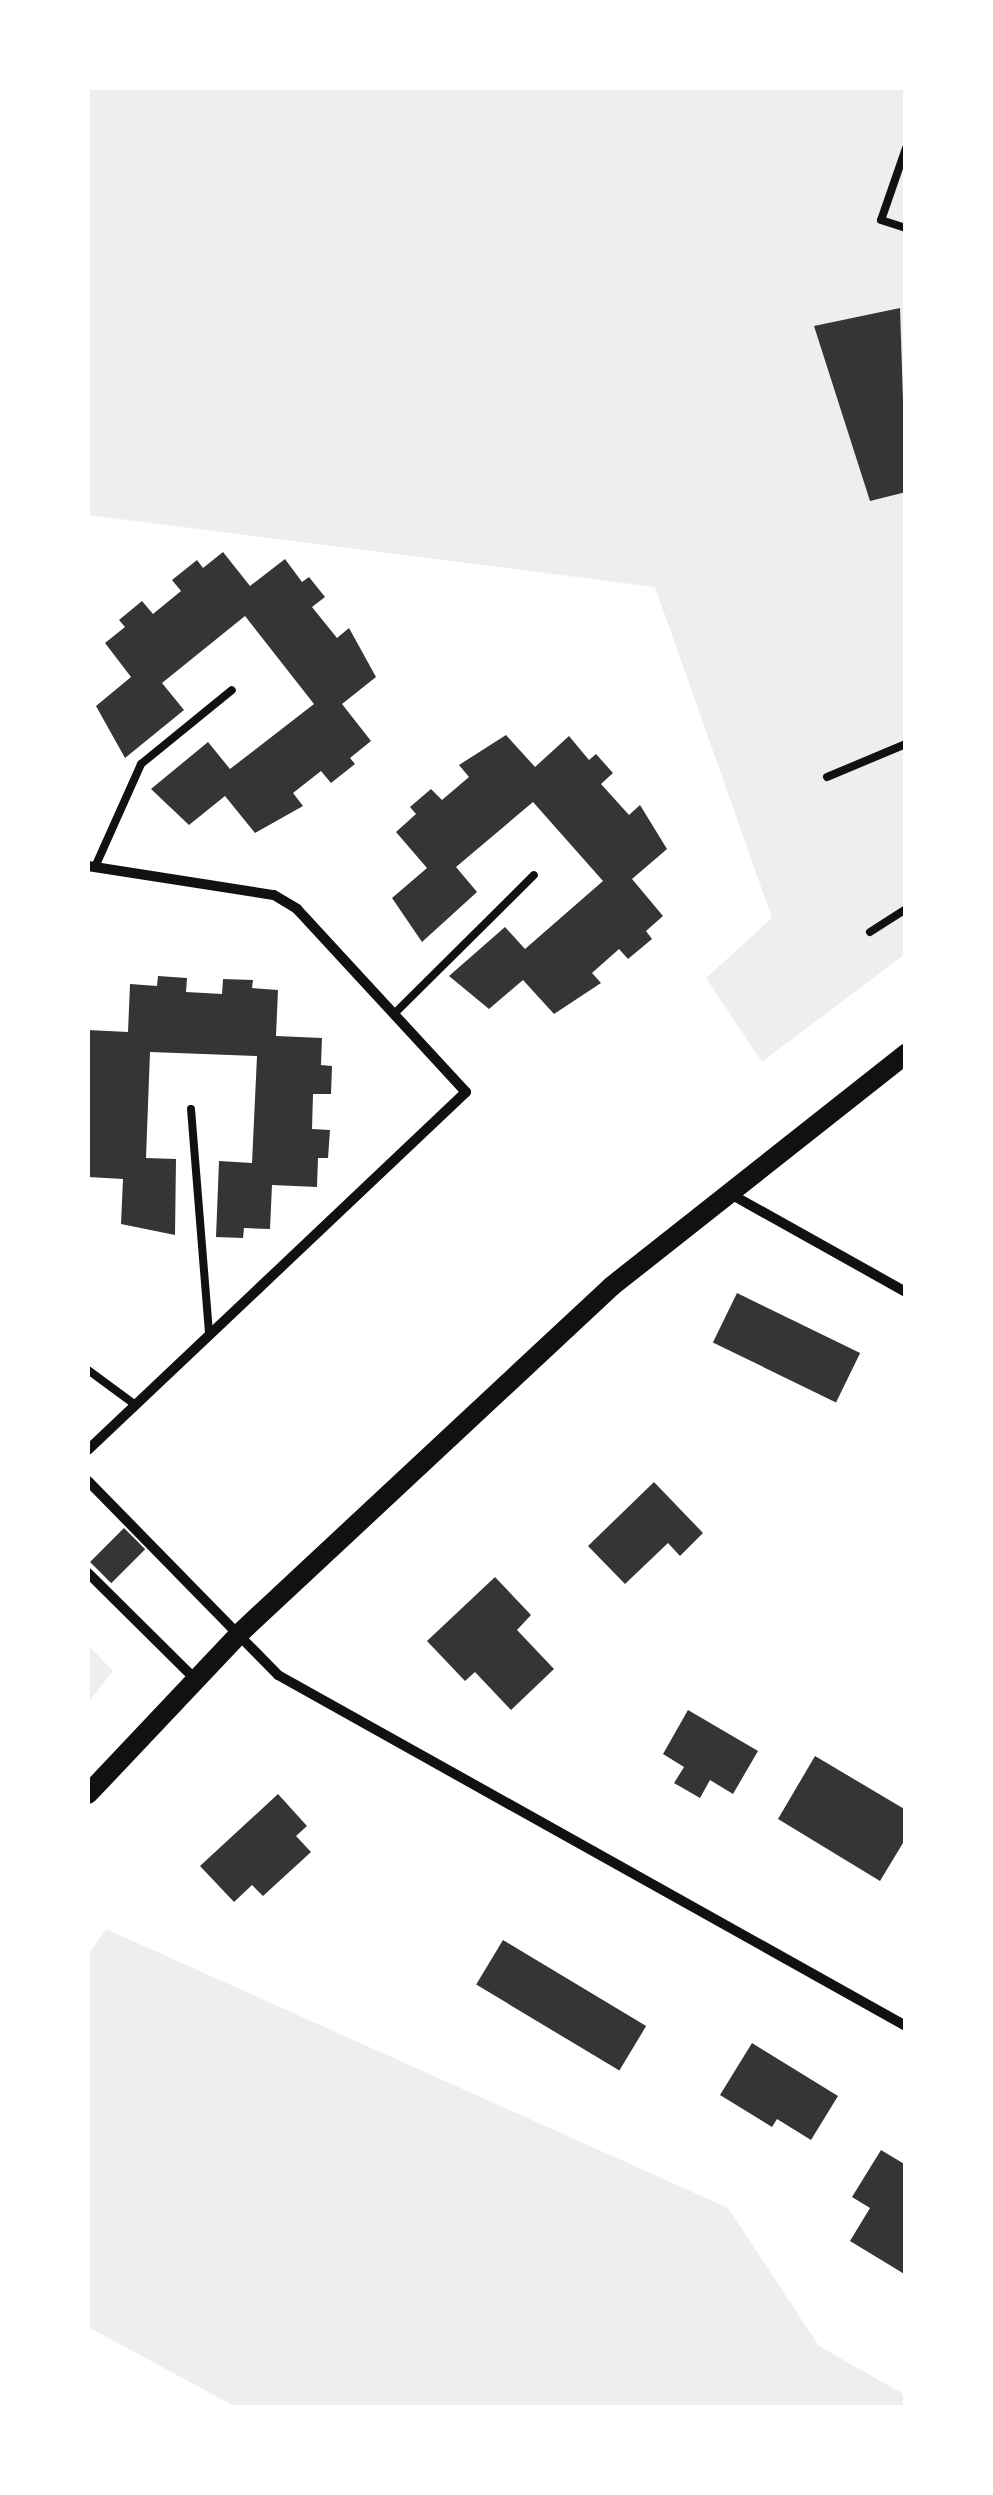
<!DOCTYPE html>
<html>
<head>
<meta charset="utf-8">
<style>
  body { margin:0 }
  #map { position:relative; width:993px; height:2495px; overflow:hidden; background:#fff; font-family:Ubuntu,sans-serif }
  div>[style] { position:absolute }
  .green>* { inset:0; background:#eee }
  .building>* { inset:0; background:#353535; transform-origin:0 0 }
  .service>* { height:8px; margin:-4px; padding:0 4px; transform-origin:4px; border-radius:4px; background:#111 }
  .minor>* { height:10px; margin:-5px; padding:0 5px; transform-origin:5px; border-radius:5px; background:#111 }
  .secondary>* { height:20px; margin:-10px; padding:0 10px; transform-origin:10px; border-radius:10px; background:#111 }
  span { translate:-50% -50%; white-space:nowrap; text-align:center; line-height:1.15; -webkit-text-stroke:9px #fff; paint-order:stroke }
  .frame { position:absolute; inset:0; border:90px solid #fff; pointer-events:none }
</style>
</head>
<body>
<div id="map">
  <div class="green">
    <div style="clip-path:polygon(88px 88px,905px 88px,905px 954px,762px 1062px,706px 978px,772px 918px,655px 587px,88px 515px)"></div>
    <div style="clip-path:polygon(88px 1645px,113px 1671px,88px 1703px)"></div>
    <div style="clip-path:polygon(106px 1929px,728px 2208px,819px 2346px,905px 2395px,905px 2407px,236px 2407px,88px 2327px,88px 1955px)"></div>
  </div>
  <div class="building">
    <div style="clip-path:polygon(900px 308px,906px 492px,870px 501px,814px 326px)"></div>
    <div style="clip-path:polygon(223px 552px,250px 586px,285px 559px,302px 582px,309px 577px,325px 597px,312px 607px,337px 638px,349px 628px,376px 677px,342px 704px,371px 741px,350px 758px,355px 764px,331px 783px,321px 771px,293px 793px,303px 806px,255px 833px,225px 796px,189px 825px,151px 789px,208px 742px,230px 769px,314px 704px,245px 616px,162px 683px,184px 710px,125px 758px,96px 706px,131px 677px,105px 643px,125px 627px,119px 620px,142px 601px,153px 614px,181px 591px,172px 580px,197px 560px,203px 568px)"></div>
    <div style="clip-path:polygon(506px 735px,535px 767px,569px 736px,589px 760px,596px 754px,613px 773px,601px 784px,629px 815px,640px 805px,667px 849px,632px 879px,663px 916px,646px 931px,652px 939px,628px 959px,619px 949px,592px 973px,601px 983px,554px 1014px,523px 980px,489px 1009px,449px 976px,505px 927px,525px 949px,603px 881px,533px 802px,456px 867px,477px 892px,422px 942px,392px 898px,427px 868px,396px 832px,416px 814px,410px 807px,431px 789px,442px 800px,469px 777px,459px 765px)"></div>
    <div style="clip-path:polygon(158px 976px,187px 978px,186px 992px,222px 994px,223px 979px,253px 980px,252px 988px,278px 990px,276px 1036px,322px 1038px,321px 1065px,332px 1066px,331px 1094px,313px 1094px,312px 1129px,330px 1130px,328px 1158px,318px 1158px,317px 1187px,272px 1185px,270px 1229px,244px 1228px,243px 1238px,216px 1237px,219px 1161px,252px 1163px,257px 1056px,150px 1052px,146px 1158px,176px 1159px,175px 1235px,121px 1224px,123px 1179px,88px 1177px,88px 1030px,128px 1032px,130px 984px,157px 986px)"></div>
    <div style="left:737px;top:1293px;width:137px;height:55px;rotate:26deg"></div>
    <div style="clip-path:polygon(654px 1482px,703px 1533px,680px 1556px,668px 1543px,625px 1584px,588px 1546px)"></div>
    <div style="left:124px;top:1528px;width:30px;height:48px;rotate:45deg"></div>
    <div style="clip-path:polygon(495px 1577px,531px 1615px,517px 1630px,554px 1669px,511px 1710px,475px 1672px,465px 1681px,427px 1641px)"></div>
    <div style="clip-path:polygon(688px 1710px,758px 1751px,733px 1794px,710px 1780px,700px 1798px,674px 1783px,684px 1767px,663px 1754px)"></div>
    <div style="clip-path:polygon(815px 1756px,906px 1810px,906px 1838px,880px 1881px,778px 1819px)"></div>
    <div style="clip-path:polygon(278px 1794px,307px 1826px,296px 1836px,311px 1852px,263px 1896px,252px 1885px,234px 1902px,200px 1866px)"></div>
    <div style="left:503px;top:1940px;width:167px;height:52px;rotate:31deg"></div>
    <div style="clip-path:polygon(752px 2043px,838px 2096px,811px 2140px,777px 2119px,772px 2127px,720px 2095px)"></div>
    <div style="clip-path:polygon(881px 2150px,906px 2165px,906px 2275px,850px 2241px,870px 2208px,852px 2197px)"></div>
  </div>
  <div class="service">
    <div style="left:906px;top:148px;width:76px;rotate:109.1deg"></div>
    <div style="left:881px;top:220px;width:26px;rotate:18deg"></div>
    <div style="left:827px;top:777px;width:86px;rotate:-22.7deg"></div>
    <div style="left:95px;top:867px;width:113px;rotate:-65.9deg"></div>
    <div style="left:141px;top:764px;width:117px;rotate:-39.1deg"></div>
    <div style="left:870px;top:932px;width:43px;rotate:-32.6deg"></div>
    <div style="left:394px;top:1014px;width:197px;rotate:-44.8deg"></div>
    <div style="left:191px;top:1109px;width:224px;rotate:85.4deg"></div>
    <div style="left:88px;top:1370px;width:56px;rotate:36.3deg"></div>
  </div>
  <div class="minor">
    <div style="left:88px;top:866px;width:188px;rotate:8.9deg"></div>
    <div style="left:274px;top:895px;width:27px;rotate:31deg"></div>
    <div style="left:297px;top:909px;width:249px;rotate:47.3deg"></div>
    <div style="left:466px;top:1092px;width:521px;rotate:136.56deg"></div>
    <div style="left:727px;top:1192px;width:205px;rotate:29.2deg"></div>
    <div style="left:88px;top:1481px;width:272px;rotate:45.6deg"></div>
    <div style="left:278px;top:1675px;width:719px;rotate:29.2deg"></div>
    <div style="left:88px;top:1573px;width:151px;rotate:44.7deg"></div>
  </div>
  <div class="secondary">
    <div style="left:88px;top:1794px;width:223px;rotate:-46.6deg"></div>
    <div style="left:241px;top:1632px;width:507px;rotate:-43deg"></div>
    <div style="left:612px;top:1286px;width:375px;rotate:-38.3deg"></div>
  </div>
  <div class="frame"></div>
</div>
</body>
</html>
